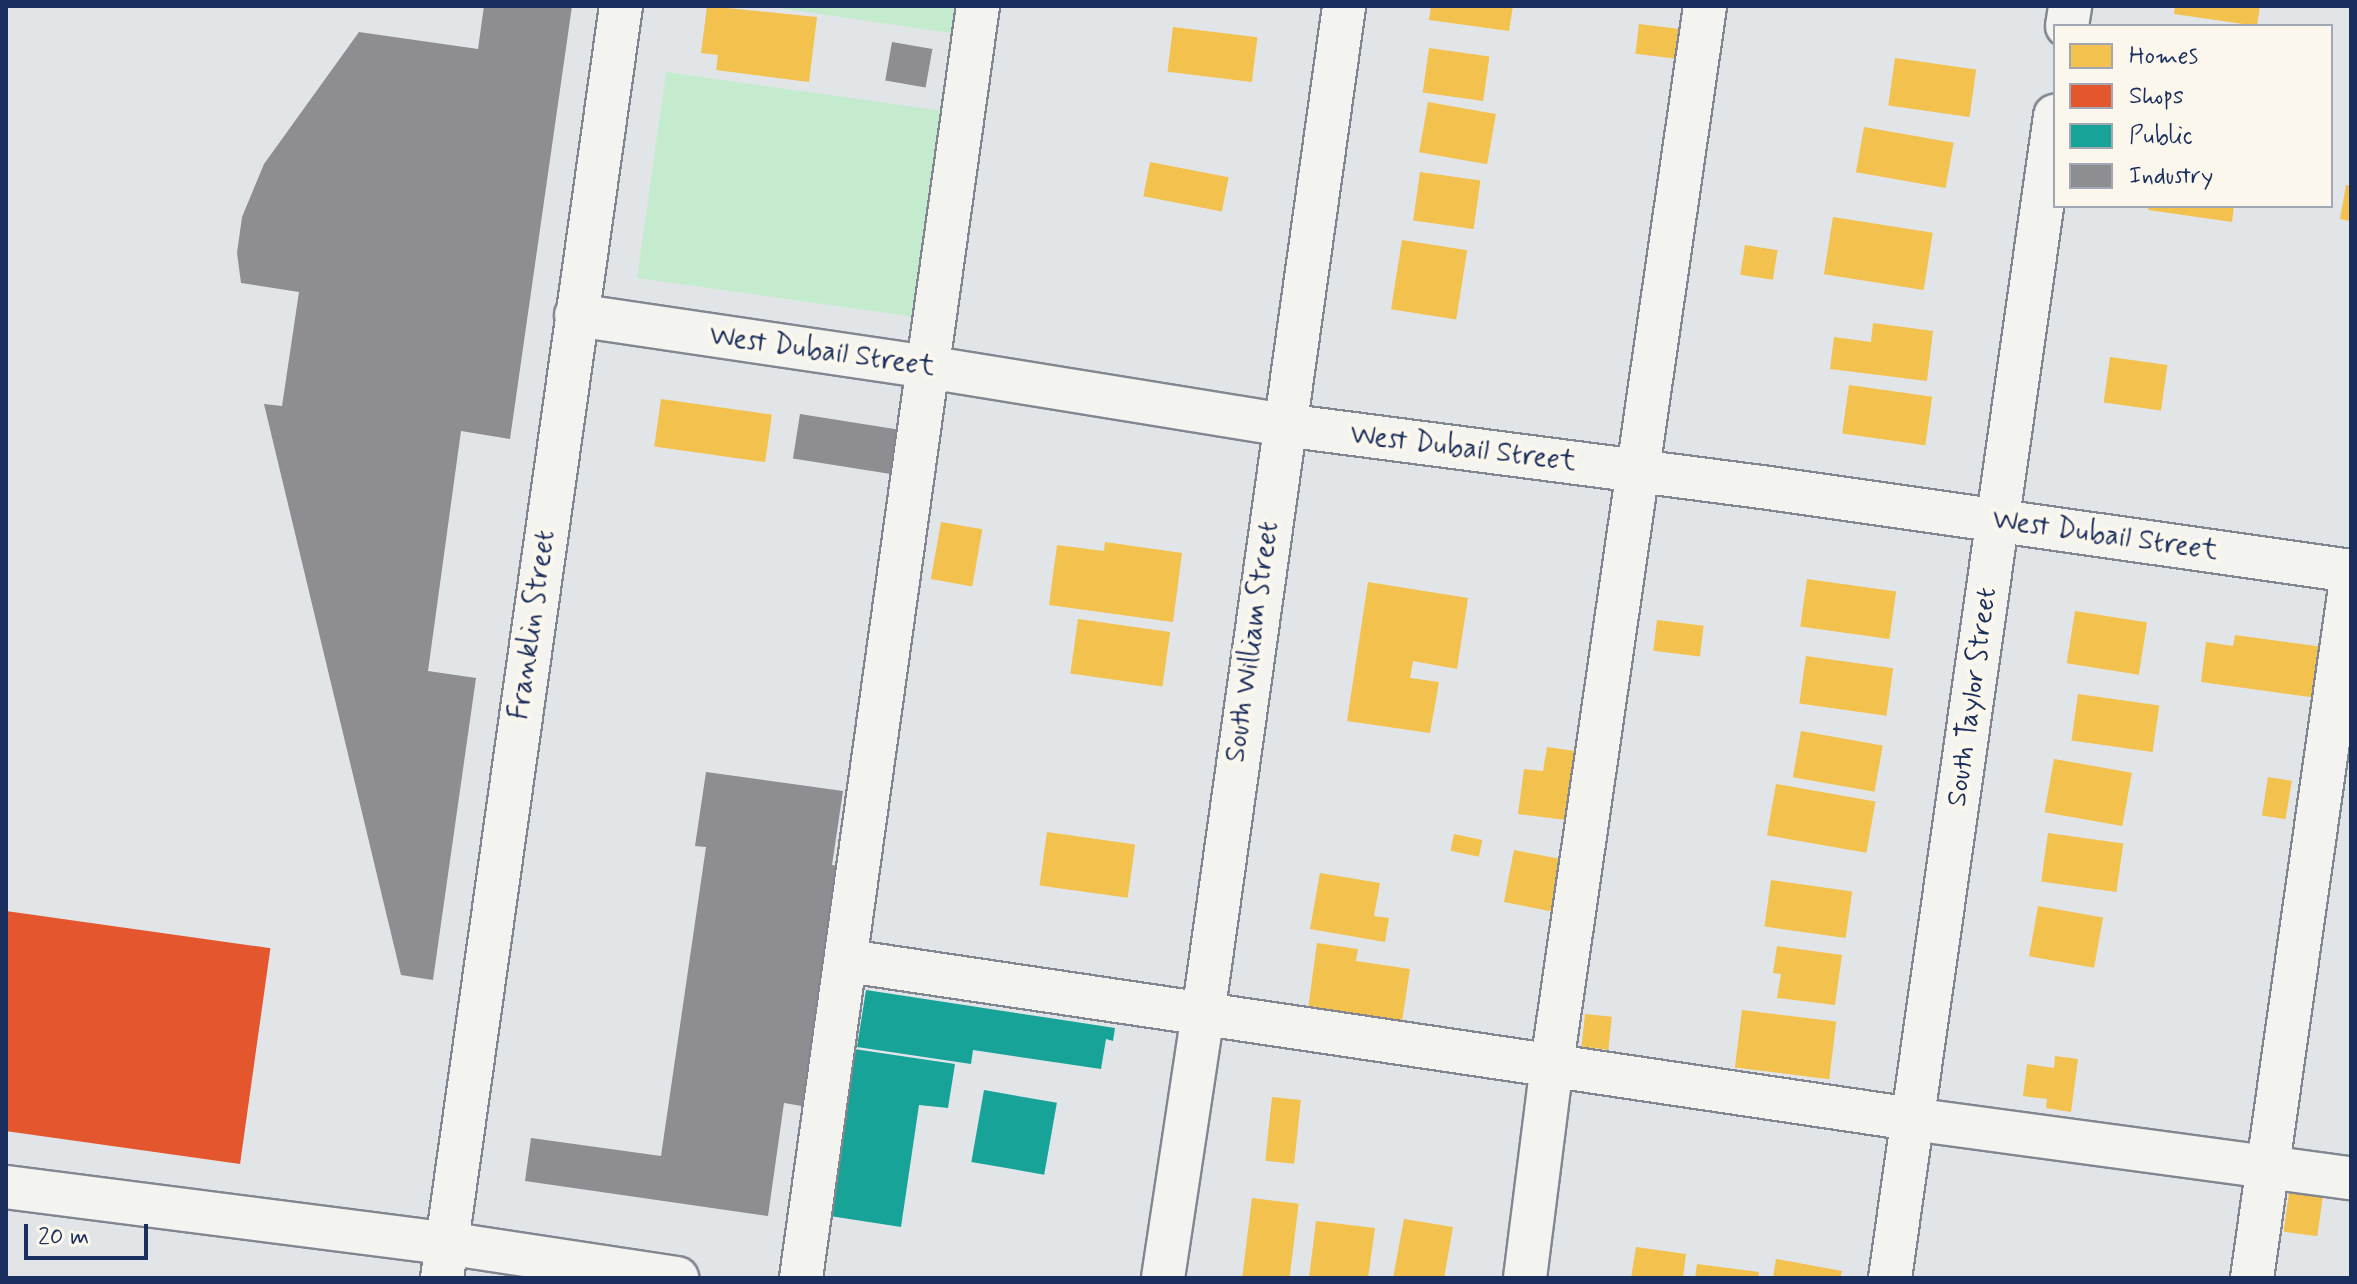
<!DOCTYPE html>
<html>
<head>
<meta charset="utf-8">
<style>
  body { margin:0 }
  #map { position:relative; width:2357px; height:1284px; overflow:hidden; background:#e2e5e8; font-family:Mynerve,sans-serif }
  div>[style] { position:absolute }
  .green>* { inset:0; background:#c5ebcf; transform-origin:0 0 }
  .homes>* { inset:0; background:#f2c14e; transform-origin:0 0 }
  .shops>* { inset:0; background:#e4572e; transform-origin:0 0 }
  .public>* { inset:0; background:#17a398; transform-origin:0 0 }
  .industry>* { inset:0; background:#8d8d92; transform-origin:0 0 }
  .roads { filter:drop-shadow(2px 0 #818690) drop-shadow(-2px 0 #818690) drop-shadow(0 2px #818690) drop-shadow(0 -2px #818690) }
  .minor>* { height:42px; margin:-21px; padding:0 21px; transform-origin:21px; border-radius:21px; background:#f3f3f0 }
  span { translate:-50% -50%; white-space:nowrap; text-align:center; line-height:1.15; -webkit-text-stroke:8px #fbf7ec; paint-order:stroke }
  .street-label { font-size:28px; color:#1b2f5e }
  .frame { position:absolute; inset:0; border:8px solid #1b2f5e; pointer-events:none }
  .legend { position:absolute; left:2053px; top:24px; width:280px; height:184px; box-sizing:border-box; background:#fbf7ec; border:2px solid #a1a7b3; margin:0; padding:10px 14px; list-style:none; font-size:24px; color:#1b2f5e }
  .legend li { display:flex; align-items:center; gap:16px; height:40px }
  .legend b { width:40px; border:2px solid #a1a7b3 }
  .scale { position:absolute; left:24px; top:1224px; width:124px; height:36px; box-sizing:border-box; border:4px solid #1b2f5e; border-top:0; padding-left:10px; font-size:24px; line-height:28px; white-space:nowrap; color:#1b2f5e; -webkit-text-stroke:6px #fbf7ec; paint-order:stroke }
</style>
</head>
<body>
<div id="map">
  <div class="green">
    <div style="clip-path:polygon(765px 6px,969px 6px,964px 35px)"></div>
    <div style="left:666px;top:72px;width:291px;height:208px;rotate:8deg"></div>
  </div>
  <div class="homes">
    <div style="clip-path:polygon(707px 6px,817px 17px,809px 82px,716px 70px,718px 55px,701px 53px)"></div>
    <div style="clip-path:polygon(1431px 6px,1513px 6px,1509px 31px,1429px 20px)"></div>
    <div style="clip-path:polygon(2175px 6px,2260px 6px,2257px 26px,2174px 14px)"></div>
    <div style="left:1639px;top:24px;width:41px;height:30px;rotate:7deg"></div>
    <div style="left:1173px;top:27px;width:85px;height:45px;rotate:7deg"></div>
    <div style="left:1429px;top:48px;width:61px;height:45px;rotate:8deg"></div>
    <div style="left:1895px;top:58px;width:82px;height:48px;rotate:8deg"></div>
    <div style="left:1428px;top:102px;width:69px;height:51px;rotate:10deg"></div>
    <div style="left:1864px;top:127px;width:91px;height:46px;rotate:10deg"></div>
    <div style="left:1150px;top:162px;width:80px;height:35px;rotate:11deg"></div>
    <div style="left:1420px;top:172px;width:61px;height:49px;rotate:8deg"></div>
    <div style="clip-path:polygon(2346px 185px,2351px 186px,2351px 221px,2340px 219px)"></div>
    <div style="clip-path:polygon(2149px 206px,2234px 206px,2232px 222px,2148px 210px)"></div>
    <div style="left:1833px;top:217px;width:101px;height:58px;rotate:9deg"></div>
    <div style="left:1402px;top:240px;width:66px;height:70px;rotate:9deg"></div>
    <div style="left:1745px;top:245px;width:33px;height:30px;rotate:9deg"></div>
    <div style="clip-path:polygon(1873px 323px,1933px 331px,1927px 381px,1830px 369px,1834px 337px,1871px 342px)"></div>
    <div style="left:2110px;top:357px;width:58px;height:46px;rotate:8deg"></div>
    <div style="left:1849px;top:385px;width:84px;height:49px;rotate:8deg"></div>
    <div style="left:661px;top:399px;width:112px;height:48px;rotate:8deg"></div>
    <div style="left:941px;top:522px;width:42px;height:58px;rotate:10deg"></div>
    <div style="clip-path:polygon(1105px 542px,1182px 553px,1173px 622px,1049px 605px,1057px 545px,1104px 551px)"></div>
    <div style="left:1807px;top:579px;width:90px;height:48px;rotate:8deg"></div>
    <div style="clip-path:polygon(1368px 582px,1468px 598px,1457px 669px,1413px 661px,1410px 678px,1439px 682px,1430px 733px,1347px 721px)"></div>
    <div style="left:2075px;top:611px;width:73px;height:53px;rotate:9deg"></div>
    <div style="left:1078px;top:619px;width:93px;height:55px;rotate:8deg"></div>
    <div style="left:1657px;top:620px;width:47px;height:31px;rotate:7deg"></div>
    <div style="clip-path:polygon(2235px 635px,2331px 648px,2324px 699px,2201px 682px,2206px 642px,2233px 646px)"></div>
    <div style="left:1806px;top:656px;width:88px;height:48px;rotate:8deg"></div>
    <div style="left:2078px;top:694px;width:82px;height:47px;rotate:8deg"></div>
    <div style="left:1801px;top:731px;width:83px;height:47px;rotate:10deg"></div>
    <div style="clip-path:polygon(1547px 747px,1575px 751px,1566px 820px,1518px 814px,1524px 769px,1543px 771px)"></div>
    <div style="left:2054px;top:759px;width:79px;height:54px;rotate:10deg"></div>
    <div style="left:2268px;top:777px;width:24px;height:39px;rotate:9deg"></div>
    <div style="left:1776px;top:784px;width:101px;height:52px;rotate:10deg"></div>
    <div style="left:1047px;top:832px;width:89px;height:54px;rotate:8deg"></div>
    <div style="left:2048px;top:833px;width:76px;height:49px;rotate:8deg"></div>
    <div style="left:1454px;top:834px;width:29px;height:17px;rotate:12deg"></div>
    <div style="left:1514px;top:850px;width:53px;height:53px;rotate:11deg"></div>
    <div style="clip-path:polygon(1320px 873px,1380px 883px,1374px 916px,1389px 918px,1385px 942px,1310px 929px)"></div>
    <div style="left:1771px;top:880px;width:82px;height:47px;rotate:8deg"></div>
    <div style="left:2038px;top:906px;width:66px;height:51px;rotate:10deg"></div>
    <div style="clip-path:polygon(1317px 943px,1358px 949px,1356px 961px,1410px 969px,1402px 1022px,1308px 1009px)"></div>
    <div style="clip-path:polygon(1777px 946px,1842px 955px,1835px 1005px,1777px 998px,1781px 974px,1773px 973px)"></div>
    <div style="left:1742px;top:1010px;width:95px;height:58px;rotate:7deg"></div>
    <div style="left:1585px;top:1014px;width:27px;height:33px;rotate:6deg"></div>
    <div style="clip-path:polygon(2055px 1056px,2078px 1059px,2071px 1112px,2046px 1108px,2047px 1099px,2023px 1096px,2027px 1064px,2054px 1068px)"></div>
    <div style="left:1272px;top:1097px;width:29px;height:64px;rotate:6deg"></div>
    <div style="left:2290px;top:1186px;width:34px;height:46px;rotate:8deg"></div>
    <div style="left:1252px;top:1198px;width:47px;height:81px;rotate:7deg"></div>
    <div style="clip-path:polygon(1404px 1219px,1453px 1227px,1444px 1278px,1393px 1278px)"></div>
    <div style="clip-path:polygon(1316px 1221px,1375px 1228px,1368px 1278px,1309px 1278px)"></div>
    <div style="clip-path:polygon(1636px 1247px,1686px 1254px,1683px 1278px,1631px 1278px)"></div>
    <div style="clip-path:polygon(1776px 1259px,1842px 1271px,1840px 1278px,1773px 1278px)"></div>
    <div style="clip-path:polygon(1697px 1264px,1759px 1272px,1758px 1278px,1695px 1278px)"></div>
  </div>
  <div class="shops">
    <div style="left:6px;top:911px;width:267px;height:218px;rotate:8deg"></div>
  </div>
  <div class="public">
    <div style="clip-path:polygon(866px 990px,1115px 1028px,1113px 1041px,1106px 1039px,1101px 1069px,973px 1050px,971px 1064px,857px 1047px)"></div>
    <div style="clip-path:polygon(854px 1049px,955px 1064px,948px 1108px,919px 1105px,901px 1227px,830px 1216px)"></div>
    <div style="left:984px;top:1090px;width:74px;height:73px;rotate:10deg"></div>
  </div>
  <div class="industry">
    <div style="clip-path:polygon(484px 6px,572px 6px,510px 439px,461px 431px,428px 671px,476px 678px,433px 980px,401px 975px,264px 404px,282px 406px,299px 292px,241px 283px,237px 253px,242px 217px,264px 164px,359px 32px,478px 49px)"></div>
    <div style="left:892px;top:42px;width:41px;height:39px;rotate:10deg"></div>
    <div style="left:800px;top:414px;width:107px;height:45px;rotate:9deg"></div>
    <div style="clip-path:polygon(706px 772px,843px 791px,832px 865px,849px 867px,814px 1108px,784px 1103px,768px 1216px,525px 1181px,531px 1138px,661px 1156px,706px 847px,695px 846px)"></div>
  </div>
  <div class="roads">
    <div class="minor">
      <div style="left:2067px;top:26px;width:20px;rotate:-81deg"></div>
      <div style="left:576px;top:315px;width:355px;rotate:8.4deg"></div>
      <div style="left:927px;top:367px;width:362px;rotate:9.2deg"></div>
      <div style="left:1284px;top:425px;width:482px;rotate:7.4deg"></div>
      <div style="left:1762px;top:487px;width:595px;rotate:8.12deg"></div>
      <div style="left:848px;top:961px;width:1076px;rotate:8.45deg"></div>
      <div style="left:1912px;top:1119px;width:443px;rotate:7.7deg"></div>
      <div style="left:6px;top:1187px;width:443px;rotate:7.3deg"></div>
      <div style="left:445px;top:1243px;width:235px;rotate:8.6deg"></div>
      <div style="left:442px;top:1278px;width:1285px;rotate:-81.99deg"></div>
      <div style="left:801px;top:1278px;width:1284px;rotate:-82.08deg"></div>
      <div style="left:1163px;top:1278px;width:266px;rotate:-81.4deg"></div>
      <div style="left:1203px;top:1015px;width:1019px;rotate:-82.04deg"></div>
      <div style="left:1525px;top:1278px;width:216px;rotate:-82.8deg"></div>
      <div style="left:1552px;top:1064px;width:1069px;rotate:-81.77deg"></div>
      <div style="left:1890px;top:1278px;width:1174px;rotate:-81.92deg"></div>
      <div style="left:2252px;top:1278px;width:705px;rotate:-81.93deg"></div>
    </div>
  </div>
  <div class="street-label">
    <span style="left:822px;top:352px;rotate:8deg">West Dubail Street</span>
    <span style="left:1463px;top:449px;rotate:7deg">West Dubail Street</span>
    <span style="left:2105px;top:536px;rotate:8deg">West Dubail Street</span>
    <span style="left:533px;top:625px;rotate:-82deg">Franklin Street</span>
    <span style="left:1253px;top:642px;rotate:-82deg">South William Street</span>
    <span style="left:1973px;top:697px;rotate:-82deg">South Taylor Street</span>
  </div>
  <div class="frame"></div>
  <ul class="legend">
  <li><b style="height:22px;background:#f2c14e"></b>Homes</li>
  <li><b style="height:22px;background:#e4572e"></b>Shops</li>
  <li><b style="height:22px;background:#17a398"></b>Public</li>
  <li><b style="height:22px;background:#8d8d92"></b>Industry</li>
  </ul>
  <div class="scale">20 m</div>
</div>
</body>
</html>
